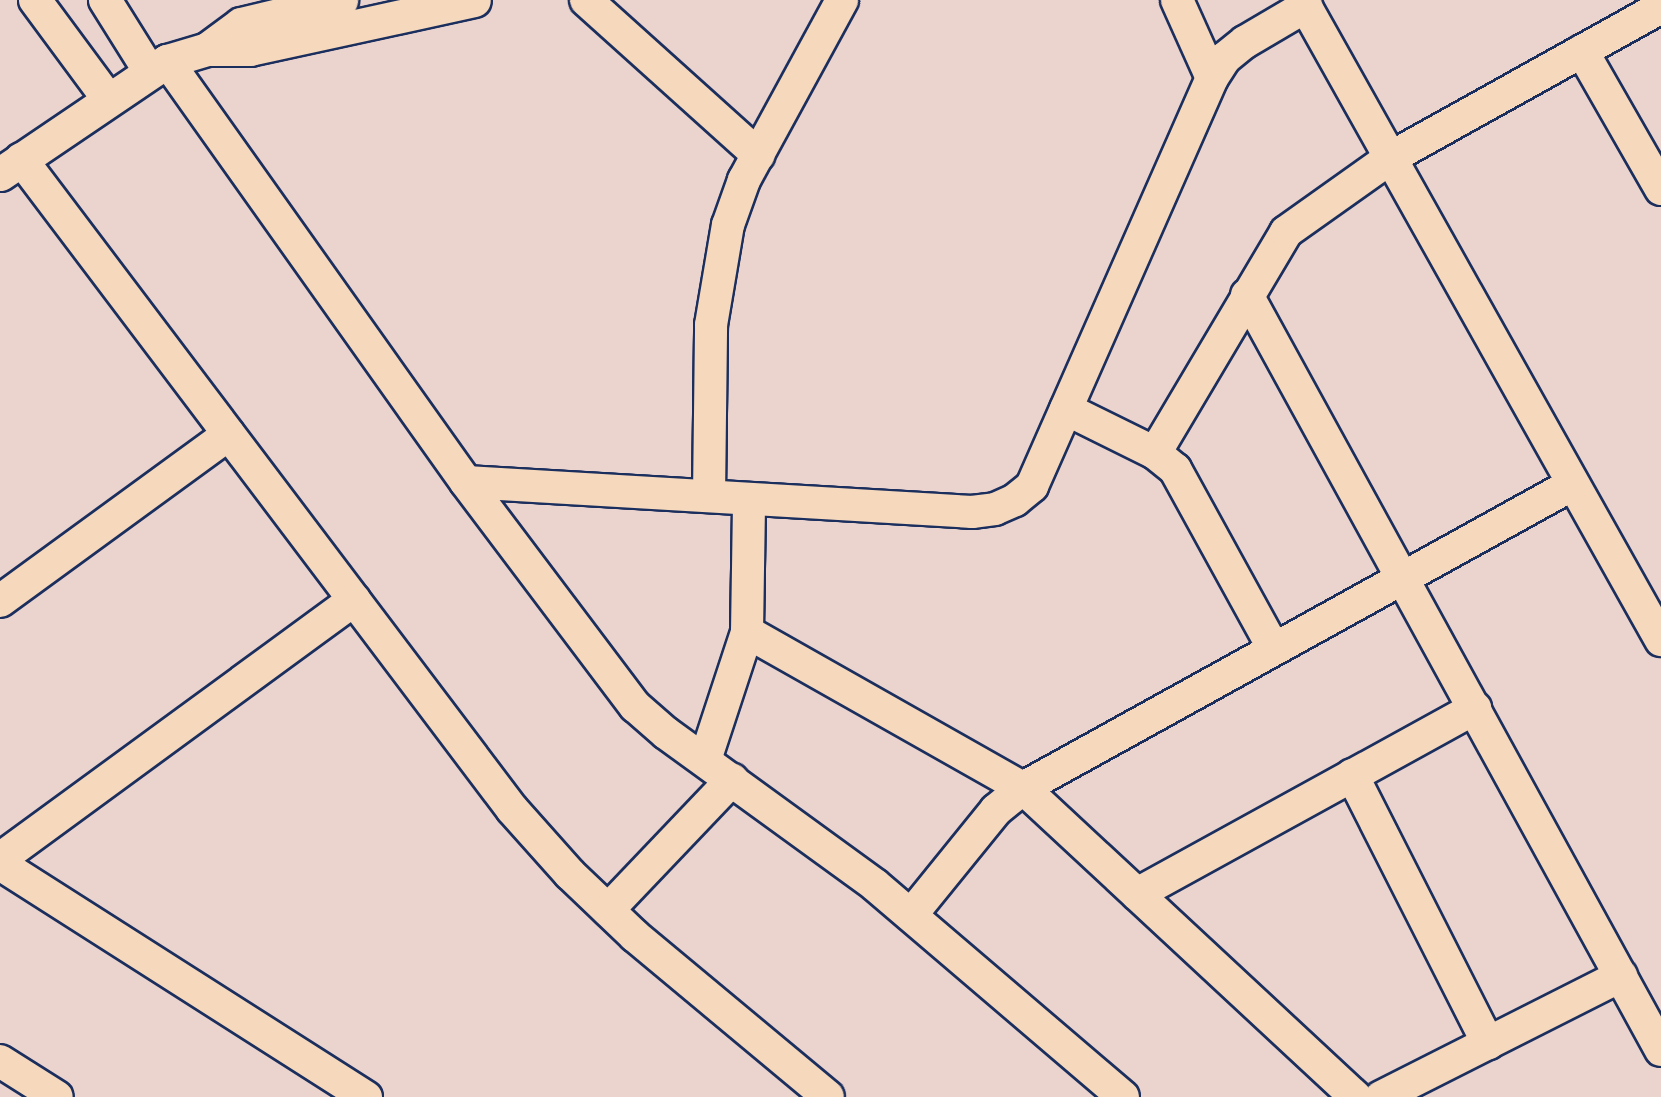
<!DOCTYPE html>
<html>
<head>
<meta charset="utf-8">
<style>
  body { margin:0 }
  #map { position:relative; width:1661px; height:1097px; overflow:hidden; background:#ebd3ce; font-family:"Gochi Hand",sans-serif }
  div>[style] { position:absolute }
  .roads { filter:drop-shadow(2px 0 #1b2f5e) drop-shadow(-2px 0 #1b2f5e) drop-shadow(0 2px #1b2f5e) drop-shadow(0 -2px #1b2f5e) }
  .street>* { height:32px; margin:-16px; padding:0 16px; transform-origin:16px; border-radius:16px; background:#f6d8bc }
  .secondary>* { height:33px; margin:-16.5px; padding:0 16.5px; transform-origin:16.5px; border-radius:16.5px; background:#f6d8bc }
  span { translate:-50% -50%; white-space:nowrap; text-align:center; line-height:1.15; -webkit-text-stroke:4.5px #f6d8bc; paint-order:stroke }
</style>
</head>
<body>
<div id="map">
  <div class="roads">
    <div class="street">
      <div style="left:35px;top:0;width:124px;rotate:53.5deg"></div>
      <div style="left:105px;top:0;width:85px;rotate:58deg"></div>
      <div style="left:586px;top:0;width:232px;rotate:42deg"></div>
      <div style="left:1177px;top:0;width:85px;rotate:65.8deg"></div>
      <div style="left:1302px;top:0;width:734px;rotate:60.71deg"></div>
      <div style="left:1582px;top:51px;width:159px;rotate:60.2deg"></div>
      <div style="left:167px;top:61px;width:516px;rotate:54.62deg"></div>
      <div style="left:466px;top:482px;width:281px;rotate:53deg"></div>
      <div style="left:635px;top:706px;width:41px;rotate:41.1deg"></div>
      <div style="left:666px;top:733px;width:258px;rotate:36deg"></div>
      <div style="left:875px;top:885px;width:326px;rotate:40.5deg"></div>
      <div style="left:21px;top:159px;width:815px;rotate:52.93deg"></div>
      <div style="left:512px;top:809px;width:87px;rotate:48.3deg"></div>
      <div style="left:570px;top:874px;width:90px;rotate:43.6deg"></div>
      <div style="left:635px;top:936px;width:251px;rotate:39.8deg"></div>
      <div style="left:1247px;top:295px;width:861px;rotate:61.26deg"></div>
      <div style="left:1066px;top:409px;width:99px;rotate:26.3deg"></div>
      <div style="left:1155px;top:453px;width:26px;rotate:39deg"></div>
      <div style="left:1175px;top:469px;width:205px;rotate:61.2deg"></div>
      <div style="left:1155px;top:453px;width:257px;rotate:-59.3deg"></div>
      <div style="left:1286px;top:232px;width:128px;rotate:-35.4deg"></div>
      <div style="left:1390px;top:158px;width:310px;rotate:-29.1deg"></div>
      <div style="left:466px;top:482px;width:507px;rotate:3.39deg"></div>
      <div style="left:972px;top:512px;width:23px;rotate:-7deg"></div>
      <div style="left:995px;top:509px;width:22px;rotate:-24deg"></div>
      <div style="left:1015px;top:500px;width:22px;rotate:-39deg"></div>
      <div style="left:1032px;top:486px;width:446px;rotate:-66.2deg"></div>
      <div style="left:1212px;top:78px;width:24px;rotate:-57deg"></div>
      <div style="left:1225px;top:58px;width:26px;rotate:-39deg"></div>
      <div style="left:1245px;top:42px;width:71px;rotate:-30.5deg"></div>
      <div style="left:709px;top:496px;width:171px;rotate:-89.3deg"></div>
      <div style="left:711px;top:325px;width:101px;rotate:-80.4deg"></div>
      <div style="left:728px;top:225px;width:48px;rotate:-70.4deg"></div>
      <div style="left:744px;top:180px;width:205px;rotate:-61.4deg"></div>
      <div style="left:0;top:601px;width:283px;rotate:-36.1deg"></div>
      <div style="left:747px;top:632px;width:317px;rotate:29.5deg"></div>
      <div style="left:1023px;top:788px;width:454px;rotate:42.9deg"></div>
      <div style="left:705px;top:760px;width:135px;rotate:-71.8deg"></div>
      <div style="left:747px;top:632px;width:133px;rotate:-89.1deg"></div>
      <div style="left:1352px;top:775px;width:301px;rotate:63.1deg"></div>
      <div style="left:0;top:859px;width:439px;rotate:-36.2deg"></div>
      <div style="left:0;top:864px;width:434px;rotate:32.5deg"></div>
      <div style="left:1137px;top:894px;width:386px;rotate:-28.8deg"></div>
      <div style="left:608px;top:910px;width:180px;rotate:-46.4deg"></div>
      <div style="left:911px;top:915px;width:135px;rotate:-51deg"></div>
      <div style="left:996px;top:810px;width:35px;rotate:-39deg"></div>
      <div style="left:1023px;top:788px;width:628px;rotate:-28.93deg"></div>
      <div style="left:0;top:1061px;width:67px;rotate:32.3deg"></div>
      <div style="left:1381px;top:1097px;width:269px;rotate:-26.8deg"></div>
    </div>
    <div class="secondary">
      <div style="left:207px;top:49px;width:43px"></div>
      <div style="left:250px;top:49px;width:229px;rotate:-12.3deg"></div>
      <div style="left:0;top:174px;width:202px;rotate:-34.1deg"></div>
      <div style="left:167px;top:61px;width:42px;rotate:-16.7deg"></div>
      <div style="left:207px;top:49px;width:42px;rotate:-36.3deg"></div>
      <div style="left:241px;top:24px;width:103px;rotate:-13.5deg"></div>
    </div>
  </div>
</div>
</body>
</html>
